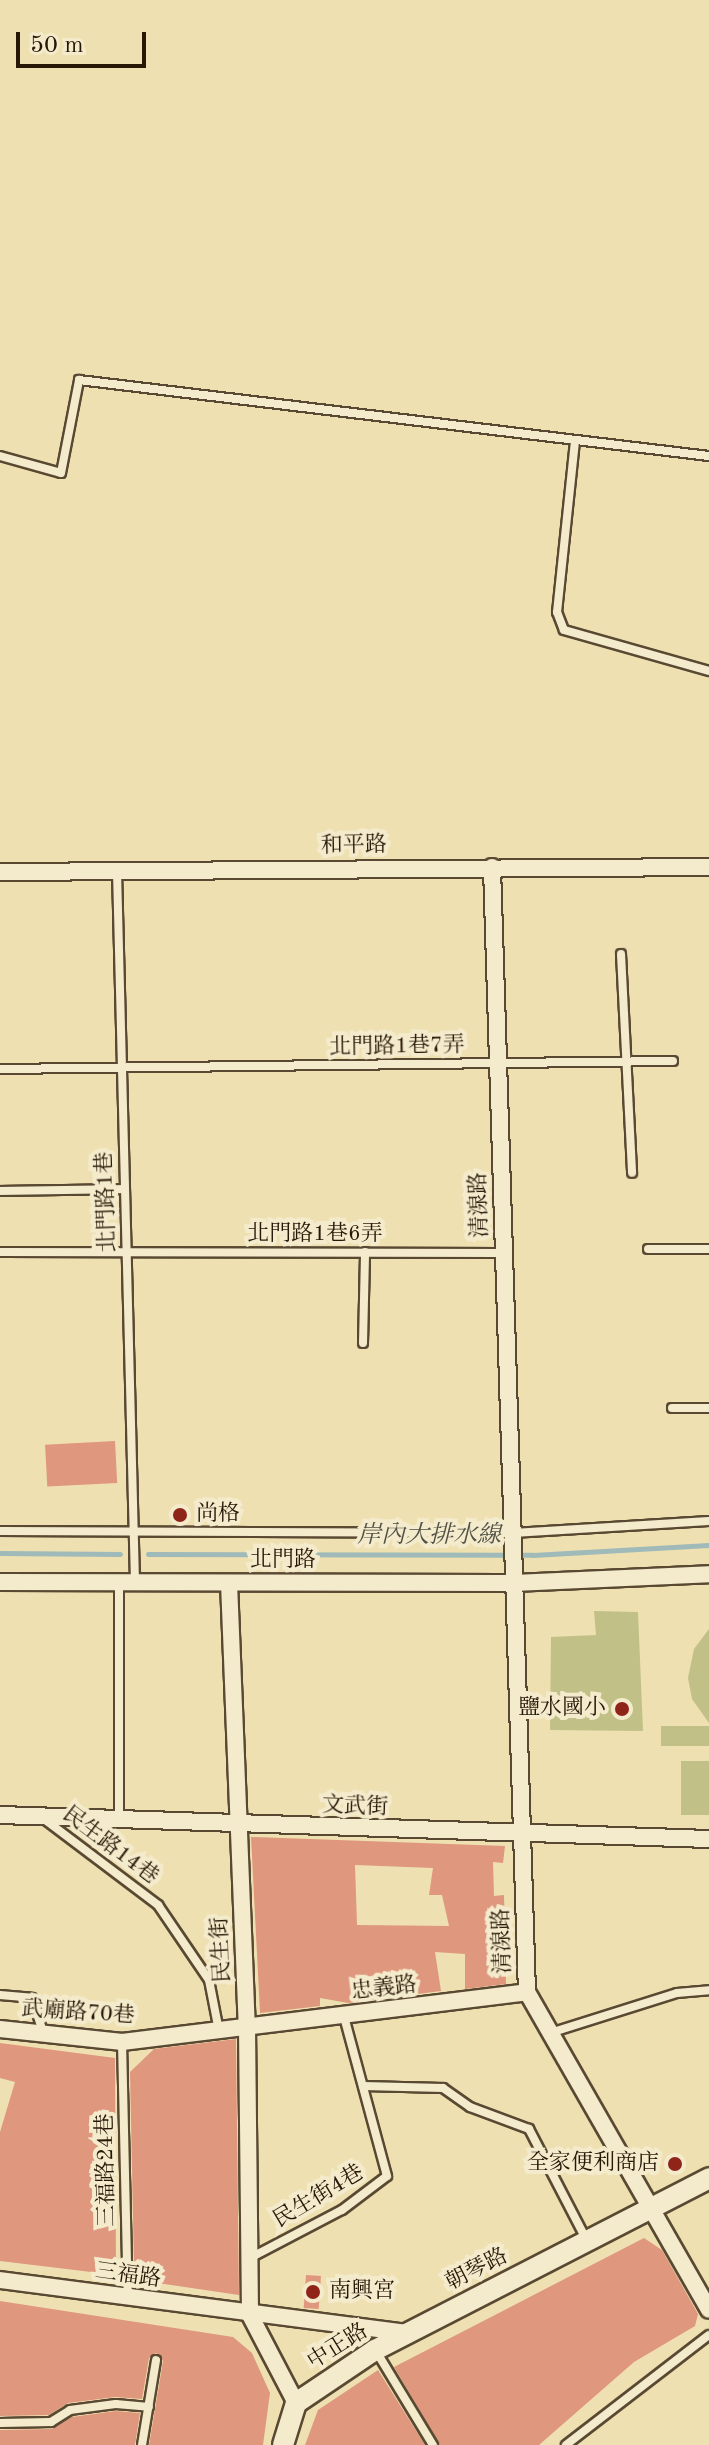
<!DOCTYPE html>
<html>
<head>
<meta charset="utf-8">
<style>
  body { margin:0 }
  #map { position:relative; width:709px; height:2445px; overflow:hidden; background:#eee0b1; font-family:"Old Standard TT","Noto Serif TC",serif }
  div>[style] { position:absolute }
  .green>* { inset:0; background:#c0c087; transform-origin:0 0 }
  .stream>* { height:5px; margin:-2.5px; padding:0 2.5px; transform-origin:2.5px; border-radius:2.5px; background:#9fbab8 }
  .building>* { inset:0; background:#df977d; transform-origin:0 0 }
  .roads { filter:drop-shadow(2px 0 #594932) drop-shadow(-2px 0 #594932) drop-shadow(0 2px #594932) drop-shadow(0 -2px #594932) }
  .service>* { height:8px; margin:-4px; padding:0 4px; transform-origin:4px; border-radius:4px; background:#f4ebcc }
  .minor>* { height:16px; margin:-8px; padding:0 8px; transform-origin:8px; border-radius:8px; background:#f4ebcc }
  .tertiary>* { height:20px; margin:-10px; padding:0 10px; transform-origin:10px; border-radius:10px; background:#f4ebcc }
  .dots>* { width:22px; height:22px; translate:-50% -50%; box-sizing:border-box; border:4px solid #f4ebcc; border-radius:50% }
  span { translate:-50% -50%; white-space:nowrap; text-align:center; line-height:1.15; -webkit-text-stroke:8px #f4ebcc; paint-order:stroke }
  .street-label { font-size:22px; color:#271707 }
  .poi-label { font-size:22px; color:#271707 }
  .left { translate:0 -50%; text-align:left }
  .right { translate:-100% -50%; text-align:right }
  .water-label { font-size:24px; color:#515045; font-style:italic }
  .scale { position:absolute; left:16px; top:32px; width:130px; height:36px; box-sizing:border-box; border:4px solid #271707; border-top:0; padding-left:10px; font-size:24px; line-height:28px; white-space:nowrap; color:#271707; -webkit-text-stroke:6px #f4ebcc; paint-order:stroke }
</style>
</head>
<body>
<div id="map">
  <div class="green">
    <div style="clip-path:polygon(594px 1611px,638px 1612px,643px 1731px,550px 1730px,551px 1637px,596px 1635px)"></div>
    <div style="clip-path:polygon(709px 1629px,709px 1723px,692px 1699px,688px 1678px,694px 1649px)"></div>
    <div style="left:709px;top:1726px;width:20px;height:48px;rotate:90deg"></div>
    <div style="left:709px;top:1761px;width:54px;height:28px;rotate:90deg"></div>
  </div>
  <div class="stream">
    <div style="left:0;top:1553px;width:120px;rotate:0.5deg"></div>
    <div style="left:148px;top:1554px;width:385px;rotate:0.1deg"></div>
    <div style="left:533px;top:1555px;width:176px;rotate:-3.3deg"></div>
  </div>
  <div class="building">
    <div style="left:115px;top:1441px;width:42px;height:70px;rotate:87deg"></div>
    <div style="clip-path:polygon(evenodd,251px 1837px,505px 1846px,503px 1863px,493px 1862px,494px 1896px,504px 1895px,506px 1984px,465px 1989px,465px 1954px,435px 1952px,441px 1991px,348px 2003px,320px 1998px,320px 2006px,260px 2013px,251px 1837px,355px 1865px,433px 1868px,429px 1895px,442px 1895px,449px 1926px,357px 1925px,355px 1865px)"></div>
    <div style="clip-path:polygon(236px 2039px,239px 2295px,144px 2281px,134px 2265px,130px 2072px,154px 2049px)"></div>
    <div style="clip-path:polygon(0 2043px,115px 2058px,116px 2275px,0 2261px,0 2132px,15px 2082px,0 2078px)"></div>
    <div style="clip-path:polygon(644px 2238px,662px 2250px,698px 2314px,695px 2326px,634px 2362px,539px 2445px,440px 2445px,394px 2367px)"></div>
    <div style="left:306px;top:2275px;width:15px;height:33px;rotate:4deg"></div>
    <div style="clip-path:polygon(0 2301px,233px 2337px,252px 2353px,270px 2393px,263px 2445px,149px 2445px,163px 2361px,156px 2353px,149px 2358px,142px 2399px,115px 2397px,68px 2403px,49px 2415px,0 2416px)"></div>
    <div style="clip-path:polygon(378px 2370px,425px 2445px,305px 2445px,318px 2410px)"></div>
    <div style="clip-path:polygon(116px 2411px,140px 2413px,135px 2445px,0 2445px,0 2430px,52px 2429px,72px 2417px)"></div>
  </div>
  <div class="roads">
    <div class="service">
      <div style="left:575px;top:441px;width:172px;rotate:96deg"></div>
      <div style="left:557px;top:612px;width:19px;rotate:69deg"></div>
      <div style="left:564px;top:630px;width:151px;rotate:15.8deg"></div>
      <div style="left:0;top:456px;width:63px;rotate:15.6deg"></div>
      <div style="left:61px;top:473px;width:95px;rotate:-79deg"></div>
      <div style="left:79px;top:380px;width:635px;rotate:6.88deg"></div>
      <div style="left:117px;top:871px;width:711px;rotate:88.55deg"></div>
      <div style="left:621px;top:954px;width:219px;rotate:87.1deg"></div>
      <div style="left:0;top:1069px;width:673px;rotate:-0.68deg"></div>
      <div style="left:0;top:1191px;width:125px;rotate:-0.9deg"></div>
      <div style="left:648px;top:1249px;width:61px"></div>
      <div style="left:0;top:1252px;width:504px;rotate:0.11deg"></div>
      <div style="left:363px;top:1343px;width:91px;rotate:-88.7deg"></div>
      <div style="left:672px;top:1408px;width:37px"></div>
      <div style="left:0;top:1531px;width:513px;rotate:0.22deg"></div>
      <div style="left:513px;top:1533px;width:196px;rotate:-3.5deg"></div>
      <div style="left:119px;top:1582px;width:238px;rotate:90deg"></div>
      <div style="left:44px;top:1819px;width:143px;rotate:37deg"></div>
      <div style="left:158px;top:1905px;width:91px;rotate:55.8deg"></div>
      <div style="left:209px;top:1980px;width:52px;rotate:78.9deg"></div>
      <div style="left:0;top:1995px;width:32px;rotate:5deg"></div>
      <div style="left:32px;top:1998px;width:38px;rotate:72deg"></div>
      <div style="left:550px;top:2033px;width:133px;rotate:-17.5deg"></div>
      <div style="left:677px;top:1993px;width:32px;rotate:-5deg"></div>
      <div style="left:122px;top:2042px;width:255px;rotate:88.7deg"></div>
      <div style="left:363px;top:2086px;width:80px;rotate:1.4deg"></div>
      <div style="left:443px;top:2088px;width:33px;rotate:35deg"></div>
      <div style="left:470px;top:2107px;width:63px;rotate:20.4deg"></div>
      <div style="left:529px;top:2129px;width:126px;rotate:62.6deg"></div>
      <div style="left:250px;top:2258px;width:104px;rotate:-27.6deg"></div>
      <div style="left:342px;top:2210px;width:56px;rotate:-37.1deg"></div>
      <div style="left:387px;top:2176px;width:165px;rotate:-105.1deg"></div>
      <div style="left:376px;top:2351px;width:110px;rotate:58.8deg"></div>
      <div style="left:0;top:2423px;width:51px;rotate:-1.1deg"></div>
      <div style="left:51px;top:2422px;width:22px;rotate:-32deg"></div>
      <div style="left:70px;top:2410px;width:46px;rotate:-7.4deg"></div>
      <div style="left:116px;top:2404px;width:33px;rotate:5deg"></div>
      <div style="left:142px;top:2445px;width:86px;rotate:-80.6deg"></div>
      <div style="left:566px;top:2445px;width:180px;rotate:-37.6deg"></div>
    </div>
    <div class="minor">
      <div style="left:492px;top:867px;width:1126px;rotate:88.22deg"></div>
      <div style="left:527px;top:1992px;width:366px;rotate:60.2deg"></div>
      <div style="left:0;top:872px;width:709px;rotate:-0.4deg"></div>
      <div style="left:0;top:1582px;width:514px;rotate:0.11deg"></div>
      <div style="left:514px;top:1583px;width:195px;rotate:-2.6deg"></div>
      <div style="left:229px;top:1583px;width:444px;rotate:87.7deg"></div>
      <div style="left:247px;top:2027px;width:288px;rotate:89.4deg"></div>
      <div style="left:250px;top:2315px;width:99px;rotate:62.4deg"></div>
      <div style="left:0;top:1815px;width:709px;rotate:1.94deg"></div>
      <div style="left:0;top:2029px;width:123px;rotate:6.1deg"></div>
      <div style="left:122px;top:2042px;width:408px;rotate:-7deg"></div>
      <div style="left:0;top:2280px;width:410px;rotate:7.4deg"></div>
    </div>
    <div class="tertiary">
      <div style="left:283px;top:2445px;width:44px;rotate:-72.8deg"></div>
      <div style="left:296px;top:2403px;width:95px;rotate:-33.9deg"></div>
      <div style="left:375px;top:2350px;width:376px;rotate:-27.2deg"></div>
    </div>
  </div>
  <div class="dots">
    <div style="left:180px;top:1515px;background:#8f2418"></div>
    <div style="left:622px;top:1709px;background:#8f2418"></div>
    <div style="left:675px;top:2164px;background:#8f2418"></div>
    <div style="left:313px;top:2292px;background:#8f2418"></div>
  </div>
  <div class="street-label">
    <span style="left:354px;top:846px;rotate:-1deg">和平路</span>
    <span style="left:397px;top:1047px;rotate:-1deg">北門路1巷7弄</span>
    <span style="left:107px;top:1202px;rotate:-92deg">北門路1巷</span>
    <span style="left:480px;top:1205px;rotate:-92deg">清湶路</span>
    <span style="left:315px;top:1235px">北門路1巷6弄</span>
    <span style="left:283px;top:1561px">北門路</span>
    <span style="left:355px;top:1807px;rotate:2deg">文武街</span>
    <span style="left:110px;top:1846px;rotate:37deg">民生路14巷</span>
    <span style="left:503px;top:1941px;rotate:-92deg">清湶路</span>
    <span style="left:222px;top:1950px;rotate:-93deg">民生街</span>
    <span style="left:384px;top:1989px;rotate:-7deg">忠義路</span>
    <span style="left:78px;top:2013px;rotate:4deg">武廟路70巷</span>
    <span style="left:107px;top:2170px;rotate:-91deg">三福路24巷</span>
    <span style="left:319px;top:2197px;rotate:-31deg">民生街4巷</span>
    <span style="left:477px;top:2270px;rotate:-27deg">朝琴路</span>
    <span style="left:128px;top:2276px;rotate:8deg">三福路</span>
    <span style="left:338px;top:2347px;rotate:-32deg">中正路</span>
  </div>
  <div class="poi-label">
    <span class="left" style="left:196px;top:1515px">尚格</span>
    <span class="right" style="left:606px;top:1709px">鹽水國小</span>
    <span class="right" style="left:659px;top:2164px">全家便利商店</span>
    <span class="left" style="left:329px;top:2292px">南興宮</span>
  </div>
  <div class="water-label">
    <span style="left:429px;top:1537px">岸內大排水線</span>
  </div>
  <div class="scale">50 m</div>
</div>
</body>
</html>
